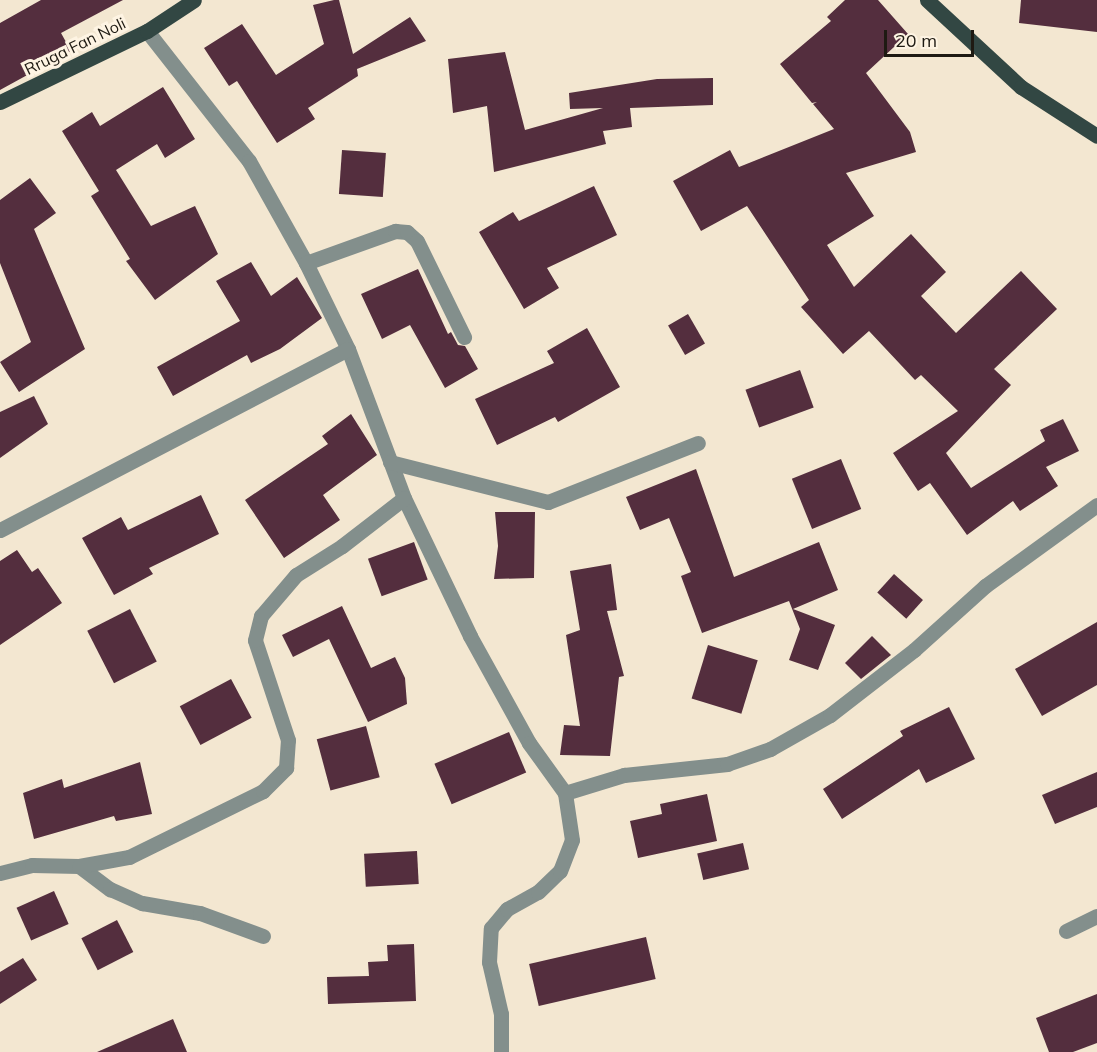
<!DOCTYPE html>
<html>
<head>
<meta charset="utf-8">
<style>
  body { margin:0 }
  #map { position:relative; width:1097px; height:1052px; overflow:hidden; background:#f3e7d1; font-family:Mulish,sans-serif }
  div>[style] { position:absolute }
  .building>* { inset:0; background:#542e3e; transform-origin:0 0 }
  .minor>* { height:15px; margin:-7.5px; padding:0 7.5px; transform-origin:7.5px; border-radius:7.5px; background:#838f8c }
  .major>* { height:15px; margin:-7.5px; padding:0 7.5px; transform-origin:7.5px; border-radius:7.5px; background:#324743 }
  span { translate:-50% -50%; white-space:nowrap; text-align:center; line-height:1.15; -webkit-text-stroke:6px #fef4e3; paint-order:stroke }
  .street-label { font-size:16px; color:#1e1a12 }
  .scale { position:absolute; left:884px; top:30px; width:90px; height:27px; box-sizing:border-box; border:3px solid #1e1a12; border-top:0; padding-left:8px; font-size:18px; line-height:21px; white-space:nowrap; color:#1e1a12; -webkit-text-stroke:4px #fef4e3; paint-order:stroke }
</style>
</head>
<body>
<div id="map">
  <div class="building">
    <div style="clip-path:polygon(41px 0,123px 0,61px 33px,71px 51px,0 90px,0 23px)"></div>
    <div style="clip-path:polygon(334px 0,339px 0,353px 54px,410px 17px,426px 41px,357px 69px,358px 76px,308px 108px,315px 119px,277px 143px,237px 81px,229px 86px,204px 48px,242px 24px,276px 75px,324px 44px,313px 5px)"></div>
    <div style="clip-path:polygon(845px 0,878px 0,908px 34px,866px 73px,910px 132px,916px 152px,846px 173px,874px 216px,827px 245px,854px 287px,911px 234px,946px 272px,921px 296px,956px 333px,1021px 271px,1057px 309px,994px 369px,1011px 385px,946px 453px,971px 488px,1045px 441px,1040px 430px,1063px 419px,1079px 451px,1046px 467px,1058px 486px,1020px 511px,1013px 501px,967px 535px,930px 483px,918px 491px,893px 453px,958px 411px,921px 375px,915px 380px,869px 331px,843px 354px,801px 307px,809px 300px,747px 206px,701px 231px,673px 181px,730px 150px,739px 167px,834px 129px,813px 104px,817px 102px,812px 103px,780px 64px,831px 21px,827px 17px)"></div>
    <div style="clip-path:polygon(1021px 0,1097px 0,1097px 32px,1019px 23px)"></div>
    <div style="clip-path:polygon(505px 52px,525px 130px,603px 108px,570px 109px,569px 93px,657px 79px,713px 78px,713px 105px,630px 108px,632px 127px,603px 131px,606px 144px,494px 172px,487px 106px,453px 113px,448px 59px)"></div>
    <div style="clip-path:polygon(163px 87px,195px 139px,165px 158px,157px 144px,116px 170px,151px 226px,195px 206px,218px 254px,155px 300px,126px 261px,130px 259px,91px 196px,99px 191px,62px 131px,92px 112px,100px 126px)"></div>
    <div style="left:342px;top:150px;width:44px;height:44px;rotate:4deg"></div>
    <div style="clip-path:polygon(30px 178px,56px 213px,34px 229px,85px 349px,19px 392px,0 362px,31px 342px,0 263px,0 200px)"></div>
    <div style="clip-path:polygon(594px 186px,617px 235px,547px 268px,559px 288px,524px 309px,479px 232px,513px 212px,519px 221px)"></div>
    <div style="clip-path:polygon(251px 262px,271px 296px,297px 277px,322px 318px,280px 349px,251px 363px,247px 355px,173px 396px,157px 367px,240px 321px,216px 281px)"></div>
    <div style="clip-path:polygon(418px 269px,448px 334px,451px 332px,458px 345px,465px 346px,478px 369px,445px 388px,410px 325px,382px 339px,361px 294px)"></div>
    <div style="left:688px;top:314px;width:34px;height:23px;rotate:60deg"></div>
    <div style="clip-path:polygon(587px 328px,620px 387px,558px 422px,555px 417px,497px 445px,475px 399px,554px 363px,547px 351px)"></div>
    <div style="left:800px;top:370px;width:40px;height:58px;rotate:70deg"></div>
    <div style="clip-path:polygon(34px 396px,48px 424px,0 458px,0 412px)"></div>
    <div style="clip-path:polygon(351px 414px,377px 455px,323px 495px,340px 520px,284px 558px,245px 500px,328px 444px,322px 436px)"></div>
    <div style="left:841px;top:459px;width:54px;height:53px;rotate:68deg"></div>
    <div style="clip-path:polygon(696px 469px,734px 577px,819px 542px,838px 590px,793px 609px,835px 625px,818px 670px,789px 660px,800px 629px,789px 601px,702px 633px,681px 576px,691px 572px,669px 518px,640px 530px,626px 497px)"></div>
    <div style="clip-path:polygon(201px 495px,219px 534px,149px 568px,153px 574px,114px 595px,82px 538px,121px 517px,128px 530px)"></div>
    <div style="clip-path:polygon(495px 512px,535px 512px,534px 578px,494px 579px,498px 546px)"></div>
    <div style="left:414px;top:542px;width:40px;height:49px;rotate:70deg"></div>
    <div style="clip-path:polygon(17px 550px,32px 572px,38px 568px,62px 603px,0 645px,0 561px)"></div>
    <div style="clip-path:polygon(611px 564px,617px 610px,607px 611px,624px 676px,619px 677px,610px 756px,560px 755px,564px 725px,580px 726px,566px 635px,580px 630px,570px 571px)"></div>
    <div style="left:894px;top:574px;width:39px;height:25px;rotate:42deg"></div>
    <div style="clip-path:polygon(342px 606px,371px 668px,395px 657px,405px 678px,407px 704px,368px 722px,329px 639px,293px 657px,282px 635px)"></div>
    <div style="left:130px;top:609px;width:59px;height:48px;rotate:63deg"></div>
    <div style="clip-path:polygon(1097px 622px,1097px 685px,1042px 716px,1015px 669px)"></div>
    <div style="clip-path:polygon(872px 636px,891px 655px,861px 679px,845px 663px)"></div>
    <div style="left:708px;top:645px;width:52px;height:56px;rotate:17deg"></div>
    <div style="left:231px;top:679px;width:44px;height:58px;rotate:62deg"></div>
    <div style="clip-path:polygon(949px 707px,975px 759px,926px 783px,919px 769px,842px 819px,823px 789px,903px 736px,900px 731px)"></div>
    <div style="left:366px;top:726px;width:53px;height:51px;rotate:75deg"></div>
    <div style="left:509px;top:732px;width:44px;height:81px;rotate:67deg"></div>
    <div style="clip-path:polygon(140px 762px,152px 814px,116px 821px,114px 816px,34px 839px,23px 793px,62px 779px,64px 788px)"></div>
    <div style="clip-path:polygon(1097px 772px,1097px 807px,1055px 824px,1042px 795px)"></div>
    <div style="clip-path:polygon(707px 794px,717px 841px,638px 858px,630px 821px,662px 814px,660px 804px)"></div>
    <div style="left:743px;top:843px;width:27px;height:47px;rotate:77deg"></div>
    <div style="left:417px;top:851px;width:33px;height:53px;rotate:87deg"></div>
    <div style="left:54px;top:891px;width:36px;height:41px;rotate:66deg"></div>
    <div style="left:117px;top:920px;width:36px;height:40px;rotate:63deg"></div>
    <div style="left:646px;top:937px;width:43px;height:120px;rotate:77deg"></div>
    <div style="clip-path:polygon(414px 944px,416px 1001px,328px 1004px,327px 977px,369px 976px,368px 962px,388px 961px,387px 945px)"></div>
    <div style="clip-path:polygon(23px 958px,37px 980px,0 1004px,0 972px)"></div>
    <div style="clip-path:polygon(1097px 994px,1097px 1043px,1073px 1052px,1049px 1052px,1036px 1018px)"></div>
    <div style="clip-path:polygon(173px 1019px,187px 1052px,97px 1052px)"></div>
  </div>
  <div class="minor">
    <div style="left:147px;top:31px;width:165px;rotate:51.9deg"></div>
    <div style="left:249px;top:161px;width:117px;rotate:60.8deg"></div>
    <div style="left:306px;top:263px;width:96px;rotate:64deg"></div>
    <div style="left:348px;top:349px;width:159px;rotate:69.4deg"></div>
    <div style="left:404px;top:498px;width:153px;rotate:64.4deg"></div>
    <div style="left:470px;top:636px;width:122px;rotate:61.1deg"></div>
    <div style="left:529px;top:743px;width:62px;rotate:54.2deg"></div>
    <div style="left:306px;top:263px;width:95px;rotate:-19.8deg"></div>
    <div style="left:395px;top:231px;width:12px;rotate:5deg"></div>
    <div style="left:407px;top:232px;width:13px;rotate:42deg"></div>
    <div style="left:417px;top:241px;width:107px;rotate:63.9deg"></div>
    <div style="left:390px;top:462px;width:163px;rotate:14.2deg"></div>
    <div style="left:548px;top:502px;width:161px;rotate:-21.5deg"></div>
    <div style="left:0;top:530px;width:392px;rotate:-27.5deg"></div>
    <div style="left:79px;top:866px;width:39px;rotate:37deg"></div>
    <div style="left:110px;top:889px;width:35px;rotate:24deg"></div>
    <div style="left:142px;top:903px;width:59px;rotate:9.8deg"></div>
    <div style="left:200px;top:913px;width:67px;rotate:20.1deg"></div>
    <div style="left:0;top:873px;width:33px;rotate:-14deg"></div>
    <div style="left:32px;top:865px;width:47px;rotate:1.2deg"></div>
    <div style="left:79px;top:866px;width:51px;rotate:-10.2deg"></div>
    <div style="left:129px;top:857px;width:149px;rotate:-26.2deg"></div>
    <div style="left:263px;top:791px;width:33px;rotate:-45deg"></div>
    <div style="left:286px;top:768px;width:28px;rotate:-86deg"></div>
    <div style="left:288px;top:740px;width:105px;rotate:-108.3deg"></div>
    <div style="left:255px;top:640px;width:25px;rotate:-76deg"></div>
    <div style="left:261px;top:616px;width:54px;rotate:-49.5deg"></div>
    <div style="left:296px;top:575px;width:54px;rotate:-32.2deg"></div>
    <div style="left:342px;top:546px;width:78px;rotate:-37.7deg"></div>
    <div style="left:1066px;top:931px;width:34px;rotate:-26deg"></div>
    <div style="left:501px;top:1052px;width:38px;rotate:-90deg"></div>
    <div style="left:501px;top:1014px;width:53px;rotate:-103deg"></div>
    <div style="left:489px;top:962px;width:34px;rotate:-87deg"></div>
    <div style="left:491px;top:928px;width:25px;rotate:-50deg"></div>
    <div style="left:507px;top:909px;width:35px;rotate:-29deg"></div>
    <div style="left:538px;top:892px;width:30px;rotate:-44deg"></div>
    <div style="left:560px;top:871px;width:33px;rotate:-69deg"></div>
    <div style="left:572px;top:840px;width:48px;rotate:-98.5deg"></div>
    <div style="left:565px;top:793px;width:62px;rotate:-17deg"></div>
    <div style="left:624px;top:775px;width:104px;rotate:-6.1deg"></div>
    <div style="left:727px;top:764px;width:46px;rotate:-19.2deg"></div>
    <div style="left:770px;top:749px;width:69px;rotate:-29.5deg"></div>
    <div style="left:830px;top:715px;width:106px;rotate:-37.7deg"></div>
    <div style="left:914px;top:650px;width:96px;rotate:-42deg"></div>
    <div style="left:985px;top:586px;width:138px;rotate:-35.9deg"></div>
  </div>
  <div class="major">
    <div style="left:927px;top:0;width:128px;rotate:42.8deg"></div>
    <div style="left:1021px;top:87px;width:90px;rotate:32.8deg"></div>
    <div style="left:0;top:102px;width:163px;rotate:-25.8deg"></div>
    <div style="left:147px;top:31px;width:56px;rotate:-33.4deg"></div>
  </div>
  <div class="street-label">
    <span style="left:75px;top:46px;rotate:-26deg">Rruga Fan Noli</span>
  </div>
  <div class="scale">20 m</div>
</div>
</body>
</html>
